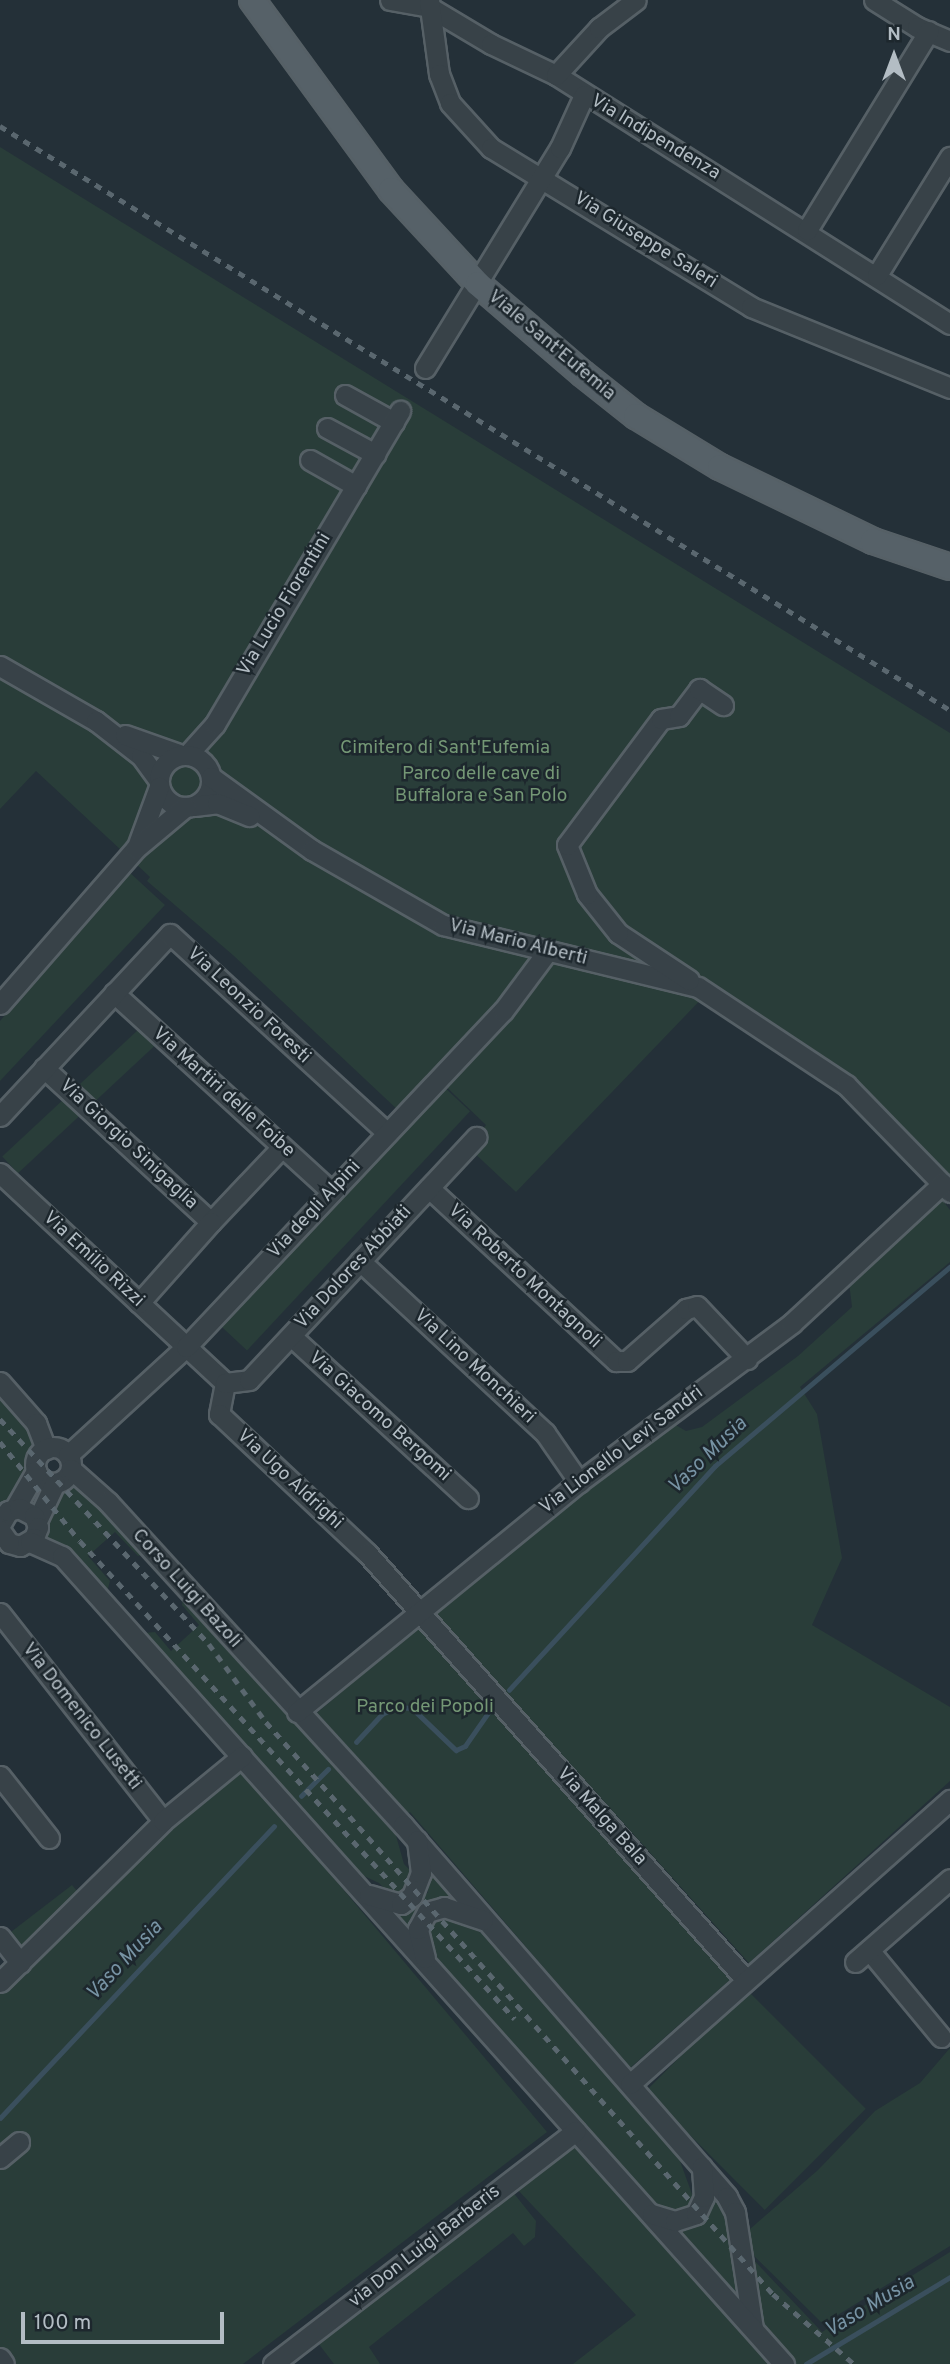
<!DOCTYPE html>
<html>
<head>
<meta charset="utf-8">
<style>
  body { margin:0 }
  #map { position:relative; width:950px; height:2364px; overflow:hidden; background:#243038; font-family:Overpass,sans-serif }
  div>[style] { position:absolute }
  .green>* { inset:0; background:#293d39; transform-origin:0 0 }
  .stream>* { height:4.5px; margin:-2.25px; padding:0 2.25px; transform-origin:2.25px; border-radius:2.25px; background:#3a4f5d }
  .roads { filter:drop-shadow(2px 0 #566066) drop-shadow(-2px 0 #566066) drop-shadow(0 2px #566066) drop-shadow(0 -2px #566066) }
  .minor>* { height:19px; margin:-9.5px; padding:0 9.5px; transform-origin:9.5px; border-radius:9.5px; background:#384248 }
  .minor>.ring { margin:-9.5px; padding:0; box-sizing:content-box; background:none; border:19px solid #384248; border-radius:50% }
  .major>* { height:24px; margin:-12px; padding:0 12px; transform-origin:12px; border-radius:12px; background:#566168 }
  .rail>* { height:4.5px; margin-top:-2.25px; transform-origin:0; background:repeating-linear-gradient(90deg,#5a676f 0 7px,transparent 0 14px) }
  span { translate:-50% -50%; white-space:nowrap; text-align:center; line-height:1.15; -webkit-text-stroke:5px #1d272d; paint-order:stroke }
  .street-label { font-size:19px; color:#b3bdc4 }
  .park-label { font-size:19px; color:#749775 }
  .water-label { font-size:21px; color:#7793a4; font-style:italic }
  .north { position:absolute; left:859px; top:21px; width:70px; height:70px; -webkit-text-stroke:5px #1d272d; paint-order:stroke; rotate:0deg; font-size:19px; font-weight:700; line-height:28px; text-align:center; color:#b3bdc4 }
  .north::after { content:''; display:block; margin:auto; width:24px; height:32px; background:#b3bdc4; clip-path:polygon(50% 0,100% 100%,50% 72%,0 100%) }
  .scale { position:absolute; left:21px; top:2312px; width:203px; height:32px; box-sizing:border-box; border:4px solid #b3bdc4; border-top:0; padding-left:9px; font-size:21px; line-height:24px; white-space:nowrap; color:#b3bdc4; -webkit-text-stroke:5px #1d272d; paint-order:stroke }
</style>
</head>
<body>
<div id="map">
  <div class="green">
    <div style="clip-path:polygon(0 147px,950px 733px,950px 1183px,851px 1081px,710px 990px,516px 1192px,469px 1148px,486px 1125px,433px 1074px,400px 1112px,234px 956px,147px 881px,150px 877px,36px 771px,0 809px)"></div>
    <div style="clip-path:polygon(128px 871px,165px 905px,0 1081px,0 1021px)"></div>
    <div style="left:139px;top:1029px;width:23px;height:187px;rotate:47deg"></div>
    <div style="left:443px;top:1086px;width:37px;height:327px;rotate:43deg"></div>
    <div style="clip-path:polygon(940px 1197px,950px 1210px,950px 1262px,800px 1387px,817px 1414px,842px 1558px,812px 1625px,950px 1707px,950px 1781px,749px 1963px,522px 1710px,506px 1727px,732px 1978px,630px 2068px,410px 1812px,404px 1817px,312px 1717px,585px 1487px,674px 1424px,686px 1431px,702px 1427px,798px 1356px,852px 1307px,849px 1282px)"></div>
    <div style="clip-path:polygon(0 1384px,36px 1424px,36px 1445px,26px 1474px,17px 1491px,0 1505px)"></div>
    <div style="clip-path:polygon(77px 1482px,149px 1553px,138px 1556px,115px 1532px,88px 1556px,110px 1581px,107px 1592px,75px 1557px,41px 1542px,58px 1492px)"></div>
    <div style="clip-path:polygon(184px 1594px,395px 1832px,404px 1864px,413px 1873px,410px 1892px,391px 1895px,379px 1883px,349px 1869px,144px 1633px,155px 1632px,171px 1651px,199px 1625px,182px 1605px)"></div>
    <div style="clip-path:polygon(239px 1772px,251px 1774px,331px 1865px,327px 1870px,547px 2132px,243px 2364px,8px 2364px,0 2348px,0 1994px,164px 1833px)"></div>
    <div style="clip-path:polygon(429px 1870px,455px 1901px,435px 1898px,422px 1906px,411px 1917px,410px 1938px,384px 1909px,406px 1911px,419px 1903px,428px 1892px)"></div>
    <div style="clip-path:polygon(72px 1885px,82px 1897px,23px 1952px,7px 1935px)"></div>
    <div style="clip-path:polygon(450px 1915px,488px 1937px,676px 2150px,696px 2205px,672px 2212px,632px 2189px,441px 1975px,433px 1944px,426px 1934px,431px 1916px)"></div>
    <div style="left:747px;top:1990px;width:168px;height:143px;rotate:45deg"></div>
    <div style="clip-path:polygon(950px 2048px,950px 2246px,823px 2324px,749px 2251px,750px 2229px,818px 2170px,875px 2111px,920px 2083px)"></div>
    <div style="clip-path:polygon(575px 2146px,692px 2279px,696px 2276px,761px 2327px,748px 2254px,822px 2332px,950px 2252px,950px 2364px,573px 2364px,636px 2315px,516px 2188px)"></div>
    <div style="clip-path:polygon(512px 2191px,536px 2221px,535px 2237px,524px 2246px,513px 2233px,369px 2347px,380px 2364px,334px 2364px,318px 2343px)"></div>
    <div style="clip-path:polygon(712px 2194px,724px 2202px,742px 2312px,675px 2230px,694px 2228px,709px 2213px)"></div>
  </div>
  <div class="stream">
    <div style="left:509px;top:1690px;width:304px;rotate:-47.4deg"></div>
    <div style="left:715px;top:1466px;width:308px;rotate:-40.3deg"></div>
    <div style="left:356px;top:1742px;width:38px;rotate:-47deg"></div>
    <div style="left:382px;top:1714px;width:17px;rotate:-25deg"></div>
    <div style="left:397px;top:1707px;width:15px;rotate:4deg"></div>
    <div style="left:412px;top:1708px;width:61px;rotate:43.7deg"></div>
    <div style="left:456px;top:1750px;width:10px;rotate:-24deg"></div>
    <div style="left:465px;top:1746px;width:40px;rotate:-55.1deg"></div>
    <div style="left:301px;top:1796px;width:38px;rotate:-45deg"></div>
    <div style="left:0;top:2118px;width:400px;rotate:-46.8deg"></div>
    <div style="left:806px;top:2364px;width:168px;rotate:-31.1deg"></div>
  </div>
  <div class="roads">
    <div class="minor">
      <div style="left:390px;top:0;width:40px;rotate:10deg"></div>
      <div style="left:429px;top:7px;width:72px;rotate:30.8deg"></div>
      <div style="left:491px;top:44px;width:72px;rotate:25.5deg"></div>
      <div style="left:556px;top:75px;width:466px;rotate:32.3deg"></div>
      <div style="left:429px;top:0;width:75px;rotate:82.3deg"></div>
      <div style="left:439px;top:74px;width:31px;rotate:69deg"></div>
      <div style="left:450px;top:103px;width:61px;rotate:47.7deg"></div>
      <div style="left:491px;top:148px;width:305px;rotate:31.4deg"></div>
      <div style="left:751px;top:307px;width:215px;rotate:22.1deg"></div>
      <div style="left:874px;top:0;width:51px;rotate:32.1deg"></div>
      <div style="left:917px;top:27px;width:36px;rotate:23deg"></div>
      <div style="left:556px;top:75px;width:64px;rotate:-47.5deg"></div>
      <div style="left:599px;top:28px;width:46px;rotate:-37.1deg"></div>
      <div style="left:807px;top:230px;width:233px;rotate:-58.5deg"></div>
      <div style="left:877px;top:275px;width:139px;rotate:-58.3deg"></div>
      <div style="left:425px;top:368px;width:258px;rotate:-58.5deg"></div>
      <div style="left:560px;top:148px;width:58px;rotate:-65.6deg"></div>
      <div style="left:345px;top:395px;width:56px;rotate:28.9deg"></div>
      <div style="left:327px;top:428px;width:55px;rotate:28.4deg"></div>
      <div style="left:310px;top:460px;width:53px;rotate:29.5deg"></div>
      <div style="left:0;top:666px;width:111px;rotate:29.8deg"></div>
      <div style="left:96px;top:721px;width:57px;rotate:37.9deg"></div>
      <div style="left:141px;top:756px;width:29px;rotate:54deg"></div>
      <div style="left:125px;top:735px;width:57px;rotate:19.4deg"></div>
      <div style="left:188px;top:754px;width:40px;rotate:-48deg"></div>
      <div style="left:215px;top:724px;width:364px;rotate:-59.4deg"></div>
      <div class="ring" style="left:159px;top:755px;width:33px;height:33px"></div>
      <div style="left:211px;top:777px;width:125px;rotate:35.9deg"></div>
      <div style="left:312px;top:850px;width:151px;rotate:29.8deg"></div>
      <div style="left:443px;top:925px;width:262px;rotate:13.7deg"></div>
      <div style="left:698px;top:987px;width:178px;rotate:33.5deg"></div>
      <div style="left:846px;top:1085px;width:149px;rotate:45.8deg"></div>
      <div style="left:194px;top:806px;width:23px;rotate:-7deg"></div>
      <div style="left:217px;top:803px;width:35px;rotate:22deg"></div>
      <div style="left:138px;top:844px;width:61px;rotate:-69.8deg"></div>
      <div style="left:689px;top:980px;width:85px;rotate:-146.5deg"></div>
      <div style="left:618px;top:933px;width:50px;rotate:-128.5deg"></div>
      <div style="left:587px;top:894px;width:53px;rotate:-112.2deg"></div>
      <div style="left:567px;top:845px;width:157px;rotate:-53.3deg"></div>
      <div style="left:661px;top:719px;width:18px;rotate:-9deg"></div>
      <div style="left:679px;top:716px;width:34px;rotate:-53deg"></div>
      <div style="left:699px;top:689px;width:29px;rotate:34deg"></div>
      <div style="left:114px;top:993px;width:295px;rotate:42.4deg"></div>
      <div style="left:0;top:1004px;width:207px;rotate:-48.9deg"></div>
      <div style="left:136px;top:848px;width:64px;rotate:-39.9deg"></div>
      <div style="left:44px;top:1068px;width:227px;rotate:42.7deg"></div>
      <div style="left:211px;top:1222px;width:103px;rotate:-46.6deg"></div>
      <div style="left:0;top:1116px;width:249px;rotate:-47deg"></div>
      <div style="left:170px;top:934px;width:293px;rotate:42.5deg"></div>
      <div style="left:0;top:1173px;width:308px;rotate:43deg"></div>
      <div style="left:225px;top:1383px;width:32px;rotate:101deg"></div>
      <div style="left:219px;top:1414px;width:203px;rotate:43.2deg"></div>
      <div style="left:367px;top:1553px;width:571px;rotate:48.41deg"></div>
      <div style="left:429px;top:1188px;width:255px;rotate:42.8deg"></div>
      <div style="left:616px;top:1361px;width:11px"></div>
      <div style="left:627px;top:1361px;width:79px;rotate:-41.4deg"></div>
      <div style="left:686px;top:1309px;width:11px;rotate:-15deg"></div>
      <div style="left:697px;top:1306px;width:73px;rotate:46.7deg"></div>
      <div style="left:360px;top:1261px;width:253px;rotate:42.9deg"></div>
      <div style="left:545px;top:1433px;width:60px;rotate:55.2deg"></div>
      <div style="left:139px;top:1303px;width:108px;rotate:-48.4deg"></div>
      <div style="left:291px;top:1336px;width:240px;rotate:42.5deg"></div>
      <div style="left:0;top:1382px;width:55px;rotate:48.7deg"></div>
      <div style="left:36px;top:1423px;width:28px;rotate:69deg"></div>
      <div style="left:225px;top:1383px;width:24px;rotate:-7deg"></div>
      <div style="left:249px;top:1380px;width:333px;rotate:-46.9deg"></div>
      <div class="ring" style="left:35px;top:1447px;width:17px;height:17px"></div>
      <div style="left:68px;top:1455px;width:160px;rotate:-42.5deg"></div>
      <div style="left:186px;top:1347px;width:462px;rotate:-46.7deg"></div>
      <div style="left:503px;top:1011px;width:74px;rotate:-53.3deg"></div>
      <div style="left:71px;top:1469px;width:50px;rotate:41.7deg"></div>
      <div style="left:108px;top:1502px;width:437px;rotate:47.6deg"></div>
      <div style="left:403px;top:1825px;width:493px;rotate:48.9deg"></div>
      <div style="left:727px;top:2197px;width:17px;rotate:62deg"></div>
      <div style="left:735px;top:2212px;width:117px;rotate:81.2deg"></div>
      <div style="left:15px;top:1508px;width:43px;rotate:-60.4deg"></div>
      <div style="left:37px;top:1521px;width:42px;rotate:-64.7deg"></div>
      <div style="left:0;top:1525px;width:16px;rotate:-60deg"></div>
      <div style="left:8px;top:1511px;width:11px;rotate:-15deg"></div>
      <div style="left:19px;top:1508px;width:17px;rotate:28deg"></div>
      <div style="left:34px;top:1516px;width:12px;rotate:70deg"></div>
      <div style="left:38px;top:1527px;width:12px;rotate:110deg"></div>
      <div style="left:34px;top:1538px;width:16px;rotate:150deg"></div>
      <div style="left:20px;top:1546px;width:11px;rotate:-165deg"></div>
      <div style="left:9px;top:1543px;width:16px;rotate:-125deg"></div>
      <div style="left:30px;top:1542px;width:35px;rotate:24deg"></div>
      <div style="left:62px;top:1556px;width:1084px;rotate:48.22deg"></div>
      <div style="left:0;top:1613px;width:264px;rotate:51.9deg"></div>
      <div style="left:297px;top:1712px;width:364px;rotate:-39.2deg"></div>
      <div style="left:579px;top:1482px;width:266px;rotate:-36.7deg"></div>
      <div style="left:792px;top:1323px;width:205px;rotate:-42.8deg"></div>
      <div style="left:0;top:1776px;width:79px;rotate:51.7deg"></div>
      <div style="left:369px;top:1895px;width:33px;rotate:16deg"></div>
      <div style="left:401px;top:1904px;width:14px;rotate:-36deg"></div>
      <div style="left:412px;top:1896px;width:25px;rotate:-69deg"></div>
      <div style="left:421px;top:1873px;width:33px;rotate:-97deg"></div>
      <div style="left:0;top:1937px;width:33px;rotate:52deg"></div>
      <div style="left:869px;top:1950px;width:113px;rotate:50.4deg"></div>
      <div style="left:425px;top:1958px;width:30px;rotate:-104deg"></div>
      <div style="left:418px;top:1929px;width:19px;rotate:-62deg"></div>
      <div style="left:427px;top:1912px;width:18px;rotate:-16deg"></div>
      <div style="left:444px;top:1907px;width:41px;rotate:18.4deg"></div>
      <div style="left:855px;top:1962px;width:126px;rotate:-41.1deg"></div>
      <div style="left:0;top:1982px;width:229px;rotate:-44.6deg"></div>
      <div style="left:163px;top:1821px;width:102px;rotate:-39.4deg"></div>
      <div style="left:630px;top:2084px;width:428px;rotate:-41.6deg"></div>
      <div style="left:0;top:2158px;width:25px;rotate:-40deg"></div>
      <div style="left:652px;top:2214px;width:24px;rotate:17deg"></div>
      <div style="left:675px;top:2221px;width:22px;rotate:-18deg"></div>
      <div style="left:696px;top:2214px;width:19px;rotate:-65deg"></div>
      <div style="left:704px;top:2197px;width:30px;rotate:-94deg"></div>
      <div style="left:0;top:2358px;width:7px;rotate:56deg"></div>
      <div style="left:273px;top:2364px;width:382px;rotate:-37.6deg"></div>
    </div>
    <div class="major">
      <div style="left:252px;top:0;width:235px;rotate:53.8deg"></div>
      <div style="left:391px;top:190px;width:128px;rotate:47.2deg"></div>
      <div style="left:478px;top:284px;width:138px;rotate:40.6deg"></div>
      <div style="left:583px;top:374px;width:68px;rotate:38.4deg"></div>
      <div style="left:636px;top:416px;width:98px;rotate:31.3deg"></div>
      <div style="left:720px;top:467px;width:170px;rotate:25.8deg"></div>
      <div style="left:873px;top:541px;width:81px;rotate:18.7deg"></div>
    </div>
  </div>
  <div class="rail">
    <div style="left:0;top:126px;width:1115px;rotate:31.58deg"></div>
    <div style="left:0;top:1419px;width:307px;rotate:47.1deg"></div>
    <div style="left:209px;top:1644px;width:97px;rotate:53.8deg"></div>
    <div style="left:266px;top:1722px;width:764px;rotate:48.45deg"></div>
    <div style="left:773px;top:2294px;width:107px;rotate:40.8deg"></div>
    <div style="left:0;top:1442px;width:127px;rotate:51.1deg"></div>
    <div style="left:80px;top:1541px;width:646px;rotate:47.7deg"></div>
  </div>
  <div class="street-label">
    <span style="left:655px;top:138px;rotate:31deg">Via Indipendenza</span>
    <span style="left:645px;top:241px;rotate:32deg">Via Giuseppe Saleri</span>
    <span style="left:551px;top:346px;rotate:40deg">Viale Sant'Eufemia</span>
    <span style="left:285px;top:605px;rotate:-59deg">Via Lucio Fiorentini</span>
    <span style="left:518px;top:943px;rotate:14deg">Via Mario Alberti</span>
    <span style="left:248px;top:1006px;rotate:43deg">Via Leonzio Foresti</span>
    <span style="left:223px;top:1093px;rotate:42deg">Via Martiri delle Foibe</span>
    <span style="left:128px;top:1145px;rotate:43deg">Via Giorgio Sinigaglia</span>
    <span style="left:315px;top:1210px;rotate:-47deg">Via degli Alpini</span>
    <span style="left:93px;top:1260px;rotate:43deg">Via Emilio Rizzi</span>
    <span style="left:354px;top:1268px;rotate:-47deg">Via Dolores Abbiati</span>
    <span style="left:524px;top:1277px;rotate:43deg">Via Roberto Montagnoli</span>
    <span style="left:474px;top:1367px;rotate:43deg">Via Lino Monchieri</span>
    <span style="left:379px;top:1417px;rotate:42deg">Via Giacomo Bergomi</span>
    <span style="left:622px;top:1451px;rotate:-37deg">Via Lionello Levi Sandri</span>
    <span style="left:289px;top:1480px;rotate:43deg">Via Ugo Aldrighi</span>
    <span style="left:186px;top:1589px;rotate:48deg">Corso Luigi Bazoli</span>
    <span style="left:81px;top:1717px;rotate:52deg">Via Domenico Lusetti</span>
    <span style="left:601px;top:1817px;rotate:48deg">Via Malga Bala</span>
    <span style="left:425px;top:2247px;rotate:-38deg">via Don Luigi Barberis</span>
  </div>
  <div class="park-label">
    <span style="left:445px;top:749px">Cimitero di Sant'Eufemia</span>
    <span style="left:481px;top:786px">Parco delle cave di<br>Buffalora e San Polo</span>
    <span style="left:425px;top:1708px">Parco dei Popoli</span>
  </div>
  <div class="water-label">
    <span style="left:708px;top:1456px;rotate:-44deg">Vaso Musia</span>
    <span style="left:125px;top:1961px;rotate:-47deg">Vaso Musia</span>
    <span style="left:870px;top:2307px;rotate:-31deg">Vaso Musia</span>
  </div>
  <div class="north">N</div>
  <div class="scale">100 m</div>
</div>
</body>
</html>
